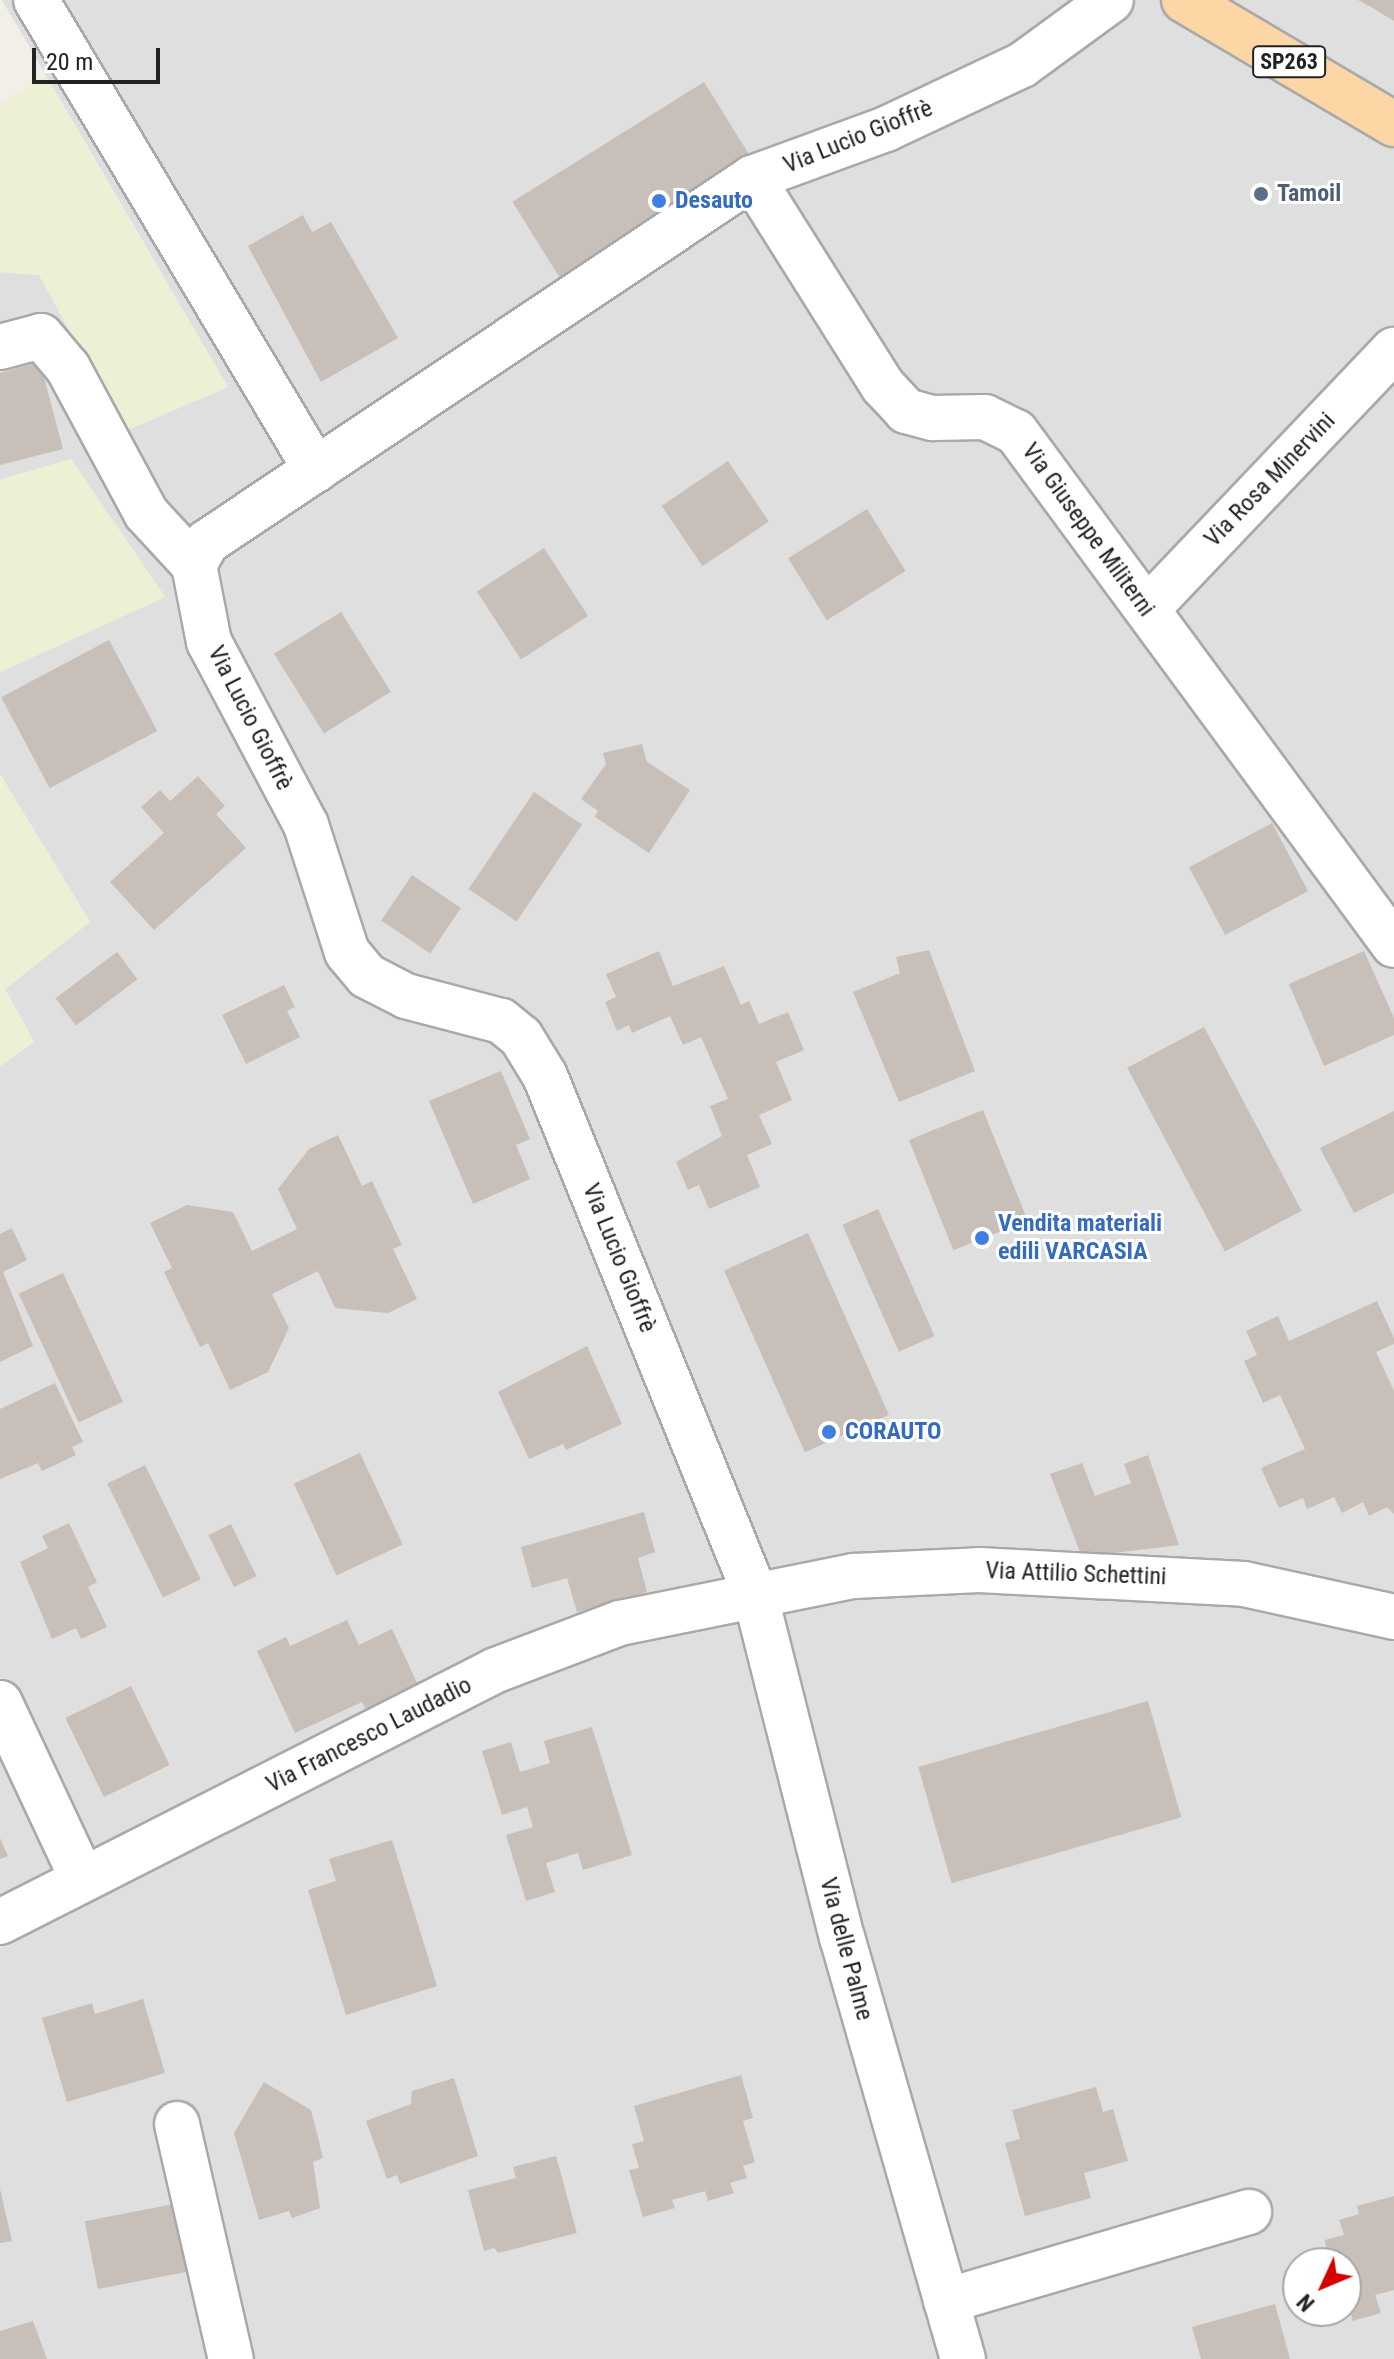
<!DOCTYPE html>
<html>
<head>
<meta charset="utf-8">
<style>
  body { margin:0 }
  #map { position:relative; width:1394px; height:2359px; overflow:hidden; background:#f2efe9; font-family:"Roboto Condensed",sans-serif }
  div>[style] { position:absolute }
  .residential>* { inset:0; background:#e0dfdf }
  .farmland>* { inset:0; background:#eef0d5 }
  .building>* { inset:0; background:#c7bfb8; transform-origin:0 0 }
  .roads { filter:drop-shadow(2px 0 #a9a9a9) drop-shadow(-2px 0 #a9a9a9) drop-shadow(0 2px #a9a9a9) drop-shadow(0 -2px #a9a9a9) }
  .minor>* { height:44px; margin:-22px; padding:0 22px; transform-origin:22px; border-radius:22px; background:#fff }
  .major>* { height:44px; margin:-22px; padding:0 22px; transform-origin:22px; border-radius:22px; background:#fcd6a4 }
  .dots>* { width:22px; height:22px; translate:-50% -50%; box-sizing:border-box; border:4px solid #fff; border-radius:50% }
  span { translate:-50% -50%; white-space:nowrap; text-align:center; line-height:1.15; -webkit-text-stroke:6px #fff; paint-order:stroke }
  .shield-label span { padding:2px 6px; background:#fff; border:2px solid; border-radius:6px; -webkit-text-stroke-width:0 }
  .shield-label { font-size:22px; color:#222; font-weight:700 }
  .street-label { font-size:24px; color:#222 }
  .service-label { font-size:24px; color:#4e5e75; font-weight:700 }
  .left { translate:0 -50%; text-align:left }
  .shop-label { font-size:24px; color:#366cbe; font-weight:700 }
  .north { position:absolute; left:1282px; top:2247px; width:80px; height:80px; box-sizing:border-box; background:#fff; border:2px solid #a7a7a7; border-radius:50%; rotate:226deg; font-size:22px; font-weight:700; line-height:32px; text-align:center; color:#222 }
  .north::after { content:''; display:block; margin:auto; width:28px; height:36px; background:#d40000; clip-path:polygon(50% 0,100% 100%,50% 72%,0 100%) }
  .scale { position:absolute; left:32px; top:48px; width:128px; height:36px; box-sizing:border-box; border:4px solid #222; border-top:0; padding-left:10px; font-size:24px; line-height:28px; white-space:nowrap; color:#222; -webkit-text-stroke:6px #fff; paint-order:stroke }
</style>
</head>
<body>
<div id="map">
  <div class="residential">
    <div style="clip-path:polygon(evenodd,2px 0,1394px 0,1394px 2359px,0 2359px,0 1066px,34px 1042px,5px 989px,90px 922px,0 774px,0 672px,165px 597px,71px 459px,0 480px,0 272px,39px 275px,125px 431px,228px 387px,2px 0,1298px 2263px,1346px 2263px,1346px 2311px,1298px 2311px,1298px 2263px)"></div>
  </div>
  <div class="farmland">
    <div style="clip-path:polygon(45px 76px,228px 387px,125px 431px,39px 275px,0 272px,0 104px)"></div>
    <div style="clip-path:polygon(71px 459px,165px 597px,0 672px,0 480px)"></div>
    <div style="clip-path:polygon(0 774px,90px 922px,5px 989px,34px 1042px,0 1066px)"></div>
  </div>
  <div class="building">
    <div style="clip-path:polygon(1358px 0,1394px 0,1394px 21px,1371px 7px)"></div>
    <div style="left:704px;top:82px;width:91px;height:226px;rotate:58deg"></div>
    <div style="clip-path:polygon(303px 215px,312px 232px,331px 222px,398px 338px,321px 382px,248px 246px)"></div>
    <div style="clip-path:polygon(40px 362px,63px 449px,0 465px,0 373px)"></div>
    <div style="left:728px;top:461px;width:73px;height:80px;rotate:56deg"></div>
    <div style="left:867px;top:509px;width:73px;height:93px;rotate:58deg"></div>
    <div style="left:544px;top:548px;width:81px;height:80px;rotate:57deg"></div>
    <div style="left:341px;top:612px;width:94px;height:79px;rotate:58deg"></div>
    <div style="left:109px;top:640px;width:103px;height:122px;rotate:62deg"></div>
    <div style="clip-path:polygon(642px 744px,647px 762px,690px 790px,649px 853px,595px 817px,598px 811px,581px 799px,606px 764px,603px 753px)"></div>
    <div style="clip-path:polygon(198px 776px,225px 806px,216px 814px,246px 848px,154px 930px,110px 882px,164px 833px,141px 807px,160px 790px,170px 801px)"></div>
    <div style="left:534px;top:792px;width:58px;height:117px;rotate:34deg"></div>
    <div style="left:1272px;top:823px;width:77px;height:94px;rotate:62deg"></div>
    <div style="left:412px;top:875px;width:59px;height:55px;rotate:34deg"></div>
    <div style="clip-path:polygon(929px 950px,975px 1071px,899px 1102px,853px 992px,900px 973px,896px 957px)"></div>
    <div style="clip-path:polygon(659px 951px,673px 986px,724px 966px,741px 1005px,749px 1001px,759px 1024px,788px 1012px,804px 1050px,776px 1062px,792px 1100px,759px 1115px,772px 1144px,747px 1155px,760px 1187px,709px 1209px,699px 1185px,688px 1190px,676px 1162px,722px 1136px,710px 1106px,728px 1099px,701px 1037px,683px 1045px,670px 1016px,632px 1033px,629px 1025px,617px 1031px,605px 1002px,616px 997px,606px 974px)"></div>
    <div style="clip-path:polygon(1364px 951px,1394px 1018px,1394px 1035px,1324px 1066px,1289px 984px)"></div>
    <div style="left:117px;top:952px;width:34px;height:77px;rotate:53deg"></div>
    <div style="clip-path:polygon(284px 985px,295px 1007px,287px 1011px,300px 1037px,246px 1064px,222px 1015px)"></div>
    <div style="left:1204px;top:1027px;width:208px;height:87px;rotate:62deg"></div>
    <div style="clip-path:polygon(501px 1071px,530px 1139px,516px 1145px,530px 1179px,473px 1204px,429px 1101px)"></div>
    <div style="left:983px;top:1110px;width:119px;height:80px;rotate:68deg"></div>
    <div style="clip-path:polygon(1394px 1111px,1394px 1193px,1354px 1213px,1320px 1148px)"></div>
    <div style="clip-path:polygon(338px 1135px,362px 1186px,372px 1181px,402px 1245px,393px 1249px,417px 1299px,388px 1313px,335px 1308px,318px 1271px,272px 1294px,289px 1328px,268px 1372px,230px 1390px,208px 1343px,200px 1347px,164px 1272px,172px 1268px,150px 1223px,187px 1205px,233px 1212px,252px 1251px,297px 1229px,278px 1189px,309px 1149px)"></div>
    <div style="left:878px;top:1209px;width:139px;height:39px;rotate:66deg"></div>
    <div style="clip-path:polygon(12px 1228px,27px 1260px,3px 1272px,33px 1346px,0 1362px,0 1234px)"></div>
    <div style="left:808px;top:1233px;width:199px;height:92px;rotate:66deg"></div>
    <div style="left:63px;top:1273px;width:142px;height:49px;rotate:65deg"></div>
    <div style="clip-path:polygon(1377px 1301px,1394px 1338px,1394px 1344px,1376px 1352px,1394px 1391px,1394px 1514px,1387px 1507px,1369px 1516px,1363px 1502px,1342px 1513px,1334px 1497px,1307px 1509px,1303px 1498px,1279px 1508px,1261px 1468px,1305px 1449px,1280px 1395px,1263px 1403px,1244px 1361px,1257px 1355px,1246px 1331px,1278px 1316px,1289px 1341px)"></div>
    <div style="clip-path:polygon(587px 1346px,622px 1424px,566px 1450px,563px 1444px,529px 1459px,498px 1392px)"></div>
    <div style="clip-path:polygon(55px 1383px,83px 1442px,72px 1447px,76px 1455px,42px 1471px,38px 1463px,0 1479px,0 1409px)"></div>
    <div style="left:360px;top:1453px;width:101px;height:73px;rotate:65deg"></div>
    <div style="clip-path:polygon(1148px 1455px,1179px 1545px,1082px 1557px,1050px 1474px,1082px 1463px,1095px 1496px,1131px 1483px,1124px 1464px)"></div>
    <div style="left:145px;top:1465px;width:127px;height:42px;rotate:64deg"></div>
    <div style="clip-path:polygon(644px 1512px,655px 1552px,638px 1558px,647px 1592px,577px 1612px,567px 1578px,532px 1588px,521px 1547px)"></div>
    <div style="clip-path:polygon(69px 1523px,97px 1582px,88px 1587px,107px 1627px,81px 1639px,76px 1628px,52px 1639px,20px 1562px,48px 1548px,42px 1536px)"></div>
    <div style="left:231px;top:1524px;width:58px;height:25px;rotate:64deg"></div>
    <div style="clip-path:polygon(347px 1620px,359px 1645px,392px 1629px,418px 1685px,366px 1710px,362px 1702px,295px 1733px,257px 1651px,286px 1637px,290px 1646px)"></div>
    <div style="left:131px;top:1686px;width:88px;height:73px;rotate:64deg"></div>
    <div style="left:1148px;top:1701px;width:121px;height:239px;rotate:74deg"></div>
    <div style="clip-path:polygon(592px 1727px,632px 1855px,583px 1870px,578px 1853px,546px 1863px,555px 1892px,526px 1901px,506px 1835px,533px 1827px,527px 1807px,502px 1815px,482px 1751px,511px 1742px,520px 1772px,550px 1763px,544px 1741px)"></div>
    <div style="clip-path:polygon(0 1838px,8px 1856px,0 1859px)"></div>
    <div style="clip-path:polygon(392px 1840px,437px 1986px,346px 2015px,308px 1890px,336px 1881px,329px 1859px)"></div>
    <div style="clip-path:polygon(143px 1999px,165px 2073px,67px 2102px,42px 2018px,92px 2003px,95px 2014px)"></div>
    <div style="clip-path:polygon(741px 2075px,753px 2118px,743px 2121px,755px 2162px,743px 2166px,747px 2178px,730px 2183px,734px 2193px,708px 2201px,705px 2191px,672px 2200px,675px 2208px,643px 2217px,629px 2170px,639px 2168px,632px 2144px,644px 2141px,634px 2106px)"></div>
    <div style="clip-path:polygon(454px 2078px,478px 2156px,400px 2184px,397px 2175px,387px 2179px,366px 2121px,411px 2104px,412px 2091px)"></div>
    <div style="clip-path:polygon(264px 2082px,311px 2110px,323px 2158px,313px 2162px,320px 2208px,292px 2218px,289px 2211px,259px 2220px,234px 2133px)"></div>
    <div style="clip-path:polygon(1096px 2087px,1103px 2112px,1113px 2109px,1128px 2161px,1084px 2173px,1091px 2198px,1025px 2216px,1005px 2143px,1020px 2139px,1012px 2110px)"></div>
    <div style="clip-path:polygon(556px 2156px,577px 2233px,498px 2253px,494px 2248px,484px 2251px,468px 2190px,516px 2178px,513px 2167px)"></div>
    <div style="clip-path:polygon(0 2189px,12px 2241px,0 2243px)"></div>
    <div style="clip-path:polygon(1394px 2196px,1394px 2290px,1375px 2295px,1381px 2313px,1352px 2321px,1346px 2263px,1328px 2263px,1325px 2240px,1344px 2235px,1339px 2220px,1359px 2214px,1357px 2206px)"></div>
    <div style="left:179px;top:2203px;width:69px;height:96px;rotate:79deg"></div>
    <div style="clip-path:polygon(1275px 2304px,1290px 2359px,1201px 2359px,1192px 2327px)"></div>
    <div style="clip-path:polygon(33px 2321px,47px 2359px,0 2359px,0 2331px)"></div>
  </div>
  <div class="roads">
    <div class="minor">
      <div style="left:36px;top:0;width:547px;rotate:59.22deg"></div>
      <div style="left:752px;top:178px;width:246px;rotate:57.8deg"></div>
      <div style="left:883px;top:386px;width:34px;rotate:47deg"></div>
      <div style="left:906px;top:411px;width:28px;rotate:15deg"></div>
      <div style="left:933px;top:418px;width:52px;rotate:-1.1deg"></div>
      <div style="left:985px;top:417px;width:34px;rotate:26deg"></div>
      <div style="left:1016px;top:432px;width:637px;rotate:53.62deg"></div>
      <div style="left:0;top:347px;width:42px;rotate:-15deg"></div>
      <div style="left:41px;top:336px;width:42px;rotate:49.8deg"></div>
      <div style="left:68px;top:368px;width:165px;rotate:61.7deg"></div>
      <div style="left:146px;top:513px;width:71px;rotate:47.3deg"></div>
      <div style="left:1147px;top:609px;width:358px;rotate:-46.4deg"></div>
      <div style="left:0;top:1703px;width:195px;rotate:64.9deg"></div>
      <div style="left:0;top:1922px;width:556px;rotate:-26.93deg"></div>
      <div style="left:496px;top:1670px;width:133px;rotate:-20.8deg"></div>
      <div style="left:620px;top:1623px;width:239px;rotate:-11.4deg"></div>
      <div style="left:854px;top:1576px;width:125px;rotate:-2.7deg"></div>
      <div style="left:979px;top:1570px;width:265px;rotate:3deg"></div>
      <div style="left:1244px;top:1584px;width:154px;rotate:12.4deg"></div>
      <div style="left:177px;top:2124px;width:241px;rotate:77.1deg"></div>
      <div style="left:946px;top:2301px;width:316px;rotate:-16.4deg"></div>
      <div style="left:963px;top:2359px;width:438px;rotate:-106deg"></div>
      <div style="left:842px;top:1938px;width:355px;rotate:-104.2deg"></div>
      <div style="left:755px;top:1594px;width:559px;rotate:-112.07deg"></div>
      <div style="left:545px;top:1076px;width:46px;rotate:-121.6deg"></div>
      <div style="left:521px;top:1037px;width:26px;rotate:-141deg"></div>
      <div style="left:501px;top:1021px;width:98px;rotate:-165.3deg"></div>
      <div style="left:406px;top:996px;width:44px;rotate:-152.9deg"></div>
      <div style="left:367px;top:976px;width:31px;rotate:-130deg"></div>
      <div style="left:347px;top:952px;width:133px;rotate:-107.9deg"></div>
      <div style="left:306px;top:825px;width:207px;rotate:-117.9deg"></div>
      <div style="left:209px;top:642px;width:78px;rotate:-101deg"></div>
      <div style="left:194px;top:565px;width:26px;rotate:-61deg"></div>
      <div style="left:207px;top:542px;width:655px;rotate:-33.74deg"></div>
      <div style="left:752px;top:178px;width:143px;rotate:-20.1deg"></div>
      <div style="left:886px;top:129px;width:150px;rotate:-25.2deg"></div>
      <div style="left:1022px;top:65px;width:110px;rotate:-36.1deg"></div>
    </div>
    <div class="major">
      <div style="left:1184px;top:0;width:244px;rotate:30.6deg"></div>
    </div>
  </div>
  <div class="dots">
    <div style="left:1261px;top:194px;background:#5c6f8a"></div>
    <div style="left:659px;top:201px;background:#3f7fe0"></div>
    <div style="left:982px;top:1238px;background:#3f7fe0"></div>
    <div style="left:829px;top:1432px;background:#3f7fe0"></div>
  </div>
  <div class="shield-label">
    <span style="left:1289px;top:62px">SP263</span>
  </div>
  <div class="street-label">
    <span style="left:858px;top:137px;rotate:-22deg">Via Lucio Gioffrè</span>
    <span style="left:1270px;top:480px;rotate:-46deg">Via Rosa Minervini</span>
    <span style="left:1088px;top:530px;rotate:54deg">Via Giuseppe Militerni</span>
    <span style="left:250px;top:718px;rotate:63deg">Via Lucio Gioffrè</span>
    <span style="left:619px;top:1258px;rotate:68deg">Via Lucio Gioffrè</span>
    <span style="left:1076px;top:1574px;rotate:2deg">Via Attilio Schettini</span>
    <span style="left:369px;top:1735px;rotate:-27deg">Via Francesco Laudadio</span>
    <span style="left:846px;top:1949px;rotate:75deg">Via delle Palme</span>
  </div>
  <div class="service-label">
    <span class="left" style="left:1277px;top:194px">Tamoil</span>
  </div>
  <div class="shop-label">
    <span class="left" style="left:675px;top:201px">Desauto</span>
    <span class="left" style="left:998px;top:1238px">Vendita materiali<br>edili VARCASIA</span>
    <span class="left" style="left:845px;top:1432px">CORAUTO</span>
  </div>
  <div class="north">N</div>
  <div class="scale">20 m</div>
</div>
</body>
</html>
